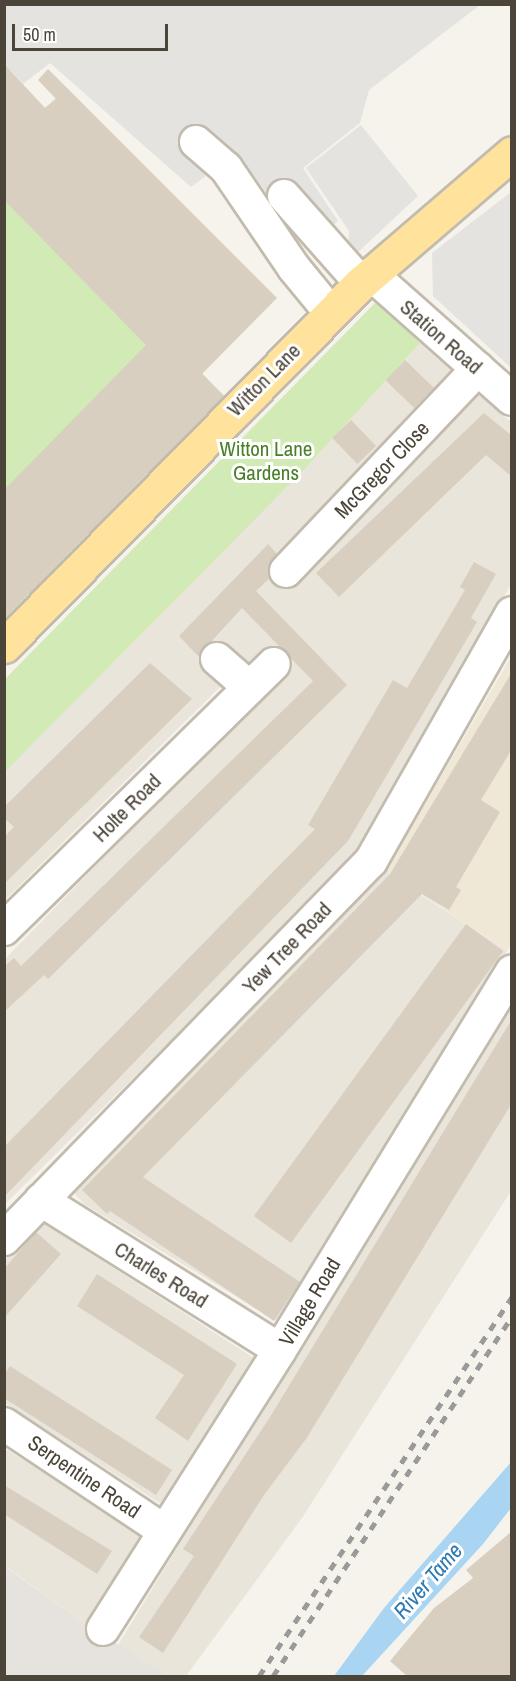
<!DOCTYPE html>
<html>
<head>
<meta charset="utf-8">
<style>
  body { margin:0 }
  #map { position:relative; width:516px; height:1681px; overflow:hidden; background:#f6f3ec; font-family:"Archivo Narrow",sans-serif }
  div>[style] { position:absolute }
  .residential>* { inset:0; background:#eae5da }
  .industrial>* { inset:0; background:#e6e2dd }
  .education>* { inset:0; background:#efe8d6 }
  .green>* { inset:0; background:#d2eab5 }
  .parking>* { inset:0; background:#e5e3e0 }
  .water>* { inset:0; background:#a9d4f2 }
  .building>* { inset:0; background:#d8cfc1; transform-origin:0 0 }
  .roads { filter:drop-shadow(2px 0 #c2bbae) drop-shadow(-2px 0 #c2bbae) drop-shadow(0 2px #c2bbae) drop-shadow(0 -2px #c2bbae) }
  .minor>* { height:32px; margin:-16px; padding:0 16px; transform-origin:16px; border-radius:16px; background:#fff }
  .major>* { height:33px; margin:-16.5px; padding:0 16.5px; transform-origin:16.5px; border-radius:16.5px; background:#ffe39c }
  .rail>* { height:4.5px; margin-top:-2.25px; transform-origin:0; background:repeating-linear-gradient(90deg,#9a9a9a 0 8px,transparent 0 16px) }
  span { translate:-50% -50%; white-space:nowrap; text-align:center; line-height:1.15; -webkit-text-stroke:6px #fff; paint-order:stroke }
  .street-label { font-size:21px; color:#4b4439 }
  .park-label { font-size:21px; color:#4a7f2a }
  .water-label { font-size:22px; color:#2e7ab2; font-style:italic }
  .frame { position:absolute; inset:0; border:6px solid #4b4439; pointer-events:none }
  .scale { position:absolute; left:12px; top:24px; width:156px; height:27px; box-sizing:border-box; border:3px solid #4b4439; border-top:0; padding-left:8px; font-size:18px; line-height:21px; white-space:nowrap; color:#4b4439; -webkit-text-stroke:4px #fff; paint-order:stroke }
</style>
</head>
<body>
<div id="map">
  <div class="residential">
    <div style="clip-path:polygon(420px 343px,511px 422px,511px 584px,360px 855px,5px 1204px,5px 959px,286px 670px,245px 668px,225px 642px,208px 662px,225px 682px,5px 900px,5px 772px,302px 472px)"></div>
    <div style="clip-path:polygon(388px 867px,390px 875px,507px 951px,283px 1325px,84px 1204px,71px 1190px)"></div>
    <div style="clip-path:polygon(511px 998px,511px 1191px,302px 1518px,186px 1676px,169px 1676px,118px 1645px)"></div>
    <div style="clip-path:polygon(40px 1221px,257px 1360px,164px 1506px,5px 1403px,4px 1258px)"></div>
    <div style="clip-path:polygon(4px 1448px,144px 1534px,88px 1626px,5px 1566px)"></div>
  </div>
  <div class="industrial">
    <div style="clip-path:polygon(4px 1566px,88px 1626px,169px 1676px,5px 1676px)"></div>
  </div>
  <div class="education">
    <div style="clip-path:polygon(511px 657px,512px 943px,507px 951px,390px 874px,388px 867px)"></div>
  </div>
  <div class="green">
    <div style="clip-path:polygon(10px 71px,45px 108px,67px 88px,222px 244px,202px 373px,233px 405px,5px 635px,4px 75px)"></div>
    <div style="clip-path:polygon(377px 301px,420px 343px,302px 472px,5px 772px,5px 679px)"></div>
  </div>
  <div class="parking">
    <div style="clip-path:polygon(5px 5px,480px 5px,369px 90px,360px 123px,303px 168px,338px 221px,307px 248px,237px 153px,191px 187px,50px 63px,23px 84px,11px 71px,5px 75px)"></div>
    <div style="clip-path:polygon(361px 125px,418px 196px,356px 254px,348px 247px,349px 231px,306px 168px)"></div>
    <div style="clip-path:polygon(511px 192px,511px 368px,433px 296px,432px 253px)"></div>
  </div>
  <div class="water">
    <div style="clip-path:polygon(511px 1462px,511px 1508px,483px 1544px,362px 1676px,334px 1676px,384px 1608px)"></div>
  </div>
  <div class="building">
    <div style="clip-path:polygon(4px 64px,45px 108px,56px 99px,38px 80px,48px 69px,277px 298px,202px 374px,224px 396px,4px 619px,4px 490px,146px 345px,4px 200px)"></div>
    <div style="left:405px;top:360px;width:40px;height:28px;rotate:44deg"></div>
    <div style="clip-path:polygon(484px 413px,512px 436px,512px 477px,486px 455px,339px 597px,316px 573px)"></div>
    <div style="left:351px;top:420px;width:36px;height:26px;rotate:46deg"></div>
    <div style="clip-path:polygon(268px 544px,277px 554px,269px 566px,270px 578px,256px 591px,347px 685px,48px 979px,44px 975px,4px 1012px,4px 967px,14px 958px,21px 966px,313px 681px,242px 608px,198px 656px,179px 636px)"></div>
    <div style="clip-path:polygon(474px 562px,496px 574px,471px 618px,477px 622px,348px 841px,4px 1197px,4px 1147px,315px 829px,308px 825px,393px 680px,407px 688px,465px 590px,460px 587px)"></div>
    <div style="clip-path:polygon(150px 663px,192px 699px,4px 884px,4px 837px,14px 827px,4px 818px,4px 807px)"></div>
    <div style="clip-path:polygon(512px 672px,512px 749px,481px 800px,500px 812px,456px 887px,461px 890px,449px 910px,422px 894px,143px 1177px,300px 1282px,274px 1321px,110px 1211px,107px 1214px,82px 1190px,390px 874px)"></div>
    <div style="left:466px;top:924px;width:46px;height:361px;rotate:36deg"></div>
    <div style="clip-path:polygon(512px 1019px,512px 1103px,306px 1439px,264px 1495px,163px 1653px,139px 1637px,194px 1556px,183px 1549px,270px 1417px)"></div>
    <div style="clip-path:polygon(36px 1232px,61px 1254px,4px 1318px,4px 1269px)"></div>
    <div style="clip-path:polygon(97px 1274px,237px 1364px,188px 1441px,155px 1418px,184px 1375px,77px 1306px)"></div>
    <div style="clip-path:polygon(10px 1366px,172px 1470px,156px 1495px,4px 1398px,4px 1374px)"></div>
    <div style="clip-path:polygon(4px 1485px,112px 1551px,97px 1574px,4px 1514px)"></div>
    <div style="clip-path:polygon(512px 1531px,512px 1677px,408px 1677px,390px 1661px,434px 1608px,473px 1578px,466px 1570px)"></div>
  </div>
  <div class="roads">
    <div class="minor">
      <div style="left:196px;top:142px;width:40px;rotate:41deg"></div>
      <div style="left:226px;top:168px;width:121px;rotate:55.8deg"></div>
      <div style="left:294px;top:268px;width:58px;rotate:50.6deg"></div>
      <div style="left:284px;top:196px;width:116px;rotate:48.5deg"></div>
      <div style="left:371px;top:274px;width:188px;rotate:41.6deg"></div>
      <div style="left:286px;top:571px;width:279px;rotate:-46.5deg"></div>
      <div style="left:217px;top:659px;width:43px;rotate:41.2deg"></div>
      <div style="left:4px;top:929px;width:378px;rotate:-44.5deg"></div>
      <div style="left:41px;top:1200px;width:282px;rotate:32.1deg"></div>
      <div style="left:4px;top:1239px;width:527px;rotate:-45.85deg"></div>
      <div style="left:371px;top:861px;width:285px;rotate:-60.4deg"></div>
      <div style="left:4px;top:1424px;width:191px;rotate:33.7deg"></div>
      <div style="left:103px;top:1629px;width:330px;rotate:-57.6deg"></div>
      <div style="left:280px;top:1350px;width:444px;rotate:-58.5deg"></div>
    </div>
    <div class="major">
      <div style="left:4px;top:646px;width:509px;rotate:-45.48deg"></div>
      <div style="left:361px;top:283px;width:199px;rotate:-40.7deg"></div>
    </div>
  </div>
  <div class="rail">
    <div style="left:259px;top:1676px;width:456px;rotate:-56.3deg"></div>
    <div style="left:273px;top:1676px;width:432px;rotate:-56.4deg"></div>
  </div>
  <div class="street-label">
    <span style="left:441px;top:337px;rotate:41deg">Station Road</span>
    <span style="left:264px;top:380px;rotate:-45deg">Witton Lane</span>
    <span style="left:382px;top:470px;rotate:-46deg">McGregor Close</span>
    <span style="left:127px;top:808px;rotate:-45deg">Holte Road</span>
    <span style="left:287px;top:948px;rotate:-46deg">Yew Tree Road</span>
    <span style="left:161px;top:1275px;rotate:32deg">Charles Road</span>
    <span style="left:310px;top:1302px;rotate:-59deg">Village Road</span>
    <span style="left:84px;top:1477px;rotate:34deg">Serpentine Road</span>
  </div>
  <div class="park-label">
    <span style="left:266px;top:461px">Witton Lane<br>Gardens</span>
  </div>
  <div class="water-label">
    <span style="left:428px;top:1581px;rotate:-49deg">River Tame</span>
  </div>
  <div class="frame"></div>
  <div class="scale">50 m</div>
</div>
</body>
</html>
